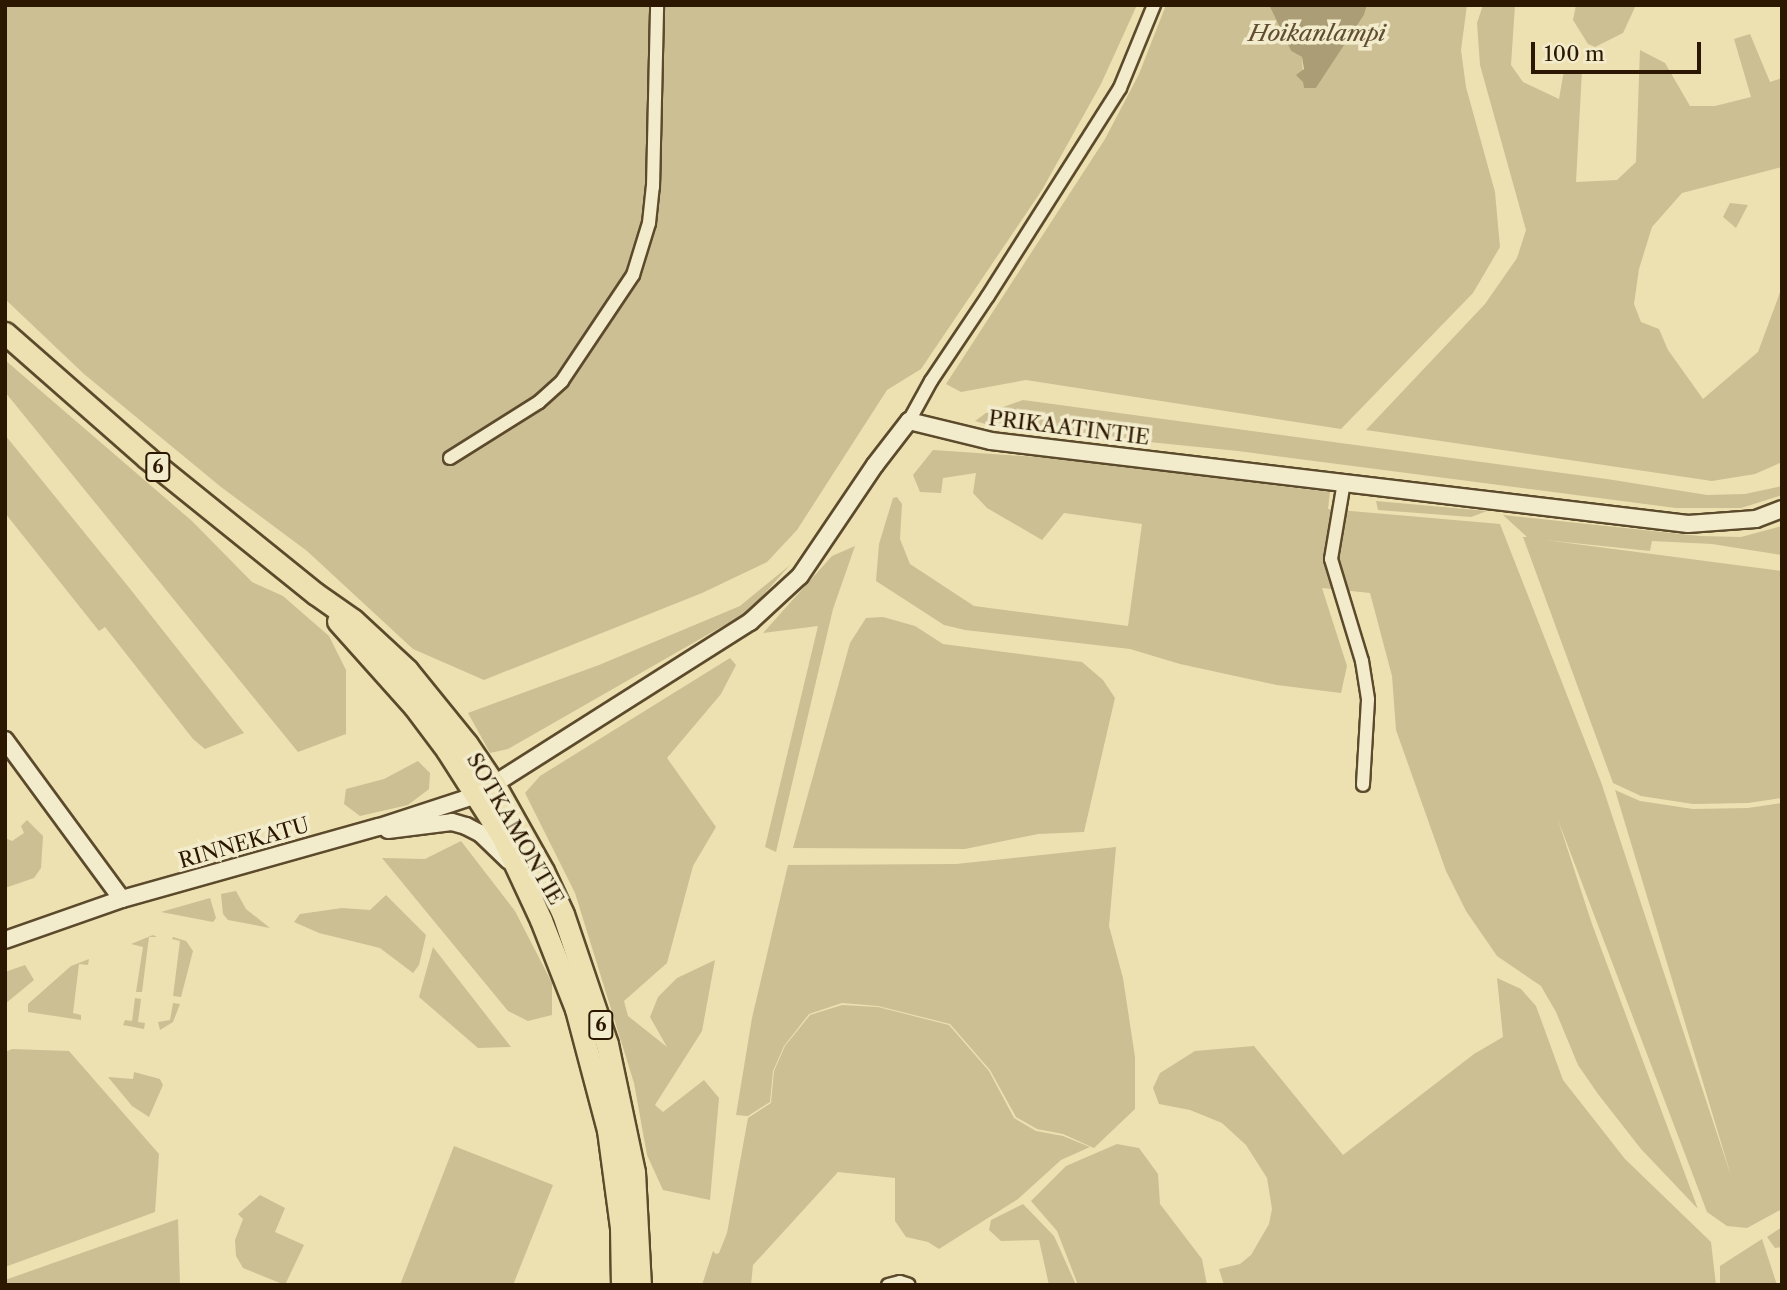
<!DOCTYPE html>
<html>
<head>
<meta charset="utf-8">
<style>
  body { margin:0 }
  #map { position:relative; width:1787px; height:1290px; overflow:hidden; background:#ede1b1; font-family:"Libre Caslon Text",serif }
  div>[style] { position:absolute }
  .green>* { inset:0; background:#ccbf93 }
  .water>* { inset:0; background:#ab9d75 }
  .roads { filter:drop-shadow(2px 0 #5c4a2c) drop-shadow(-2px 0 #5c4a2c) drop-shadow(0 2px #5c4a2c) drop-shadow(0 -2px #5c4a2c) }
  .street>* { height:12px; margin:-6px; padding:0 6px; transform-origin:6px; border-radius:6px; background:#f3eccc }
  .secondary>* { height:16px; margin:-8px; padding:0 8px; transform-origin:8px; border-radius:8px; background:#f3eccc }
  .highway>* { height:21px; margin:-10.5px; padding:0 10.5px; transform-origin:10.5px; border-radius:10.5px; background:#ede1b1 }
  span { translate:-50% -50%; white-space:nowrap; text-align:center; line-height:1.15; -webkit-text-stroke:7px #f3eccc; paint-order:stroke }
  .shield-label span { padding:2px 5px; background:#f3eccc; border:2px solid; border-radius:5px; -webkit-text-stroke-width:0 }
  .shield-label { font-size:19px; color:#2c1800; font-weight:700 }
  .street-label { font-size:21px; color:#2c1800 }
  .water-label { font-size:23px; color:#5f4d2f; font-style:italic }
  .frame { position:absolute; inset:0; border:7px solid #2c1800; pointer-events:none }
  .scale { position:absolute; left:1531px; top:42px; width:170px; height:32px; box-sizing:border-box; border:4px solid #2c1800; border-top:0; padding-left:9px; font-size:21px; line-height:24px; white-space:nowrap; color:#2c1800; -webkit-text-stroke:5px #f3eccc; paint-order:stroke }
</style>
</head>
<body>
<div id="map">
  <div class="green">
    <div style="clip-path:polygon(5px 5px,1137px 5px,1101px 84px,1042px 190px,921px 369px,887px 390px,797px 530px,767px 562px,702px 593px,484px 680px,413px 649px,307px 551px,221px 487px,84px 374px,5px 299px)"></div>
    <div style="clip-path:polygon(1166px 5px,1269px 5px,1291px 51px,1302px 57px,1304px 88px,1316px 88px,1364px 15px,1367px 5px,1467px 5px,1461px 50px,1466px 87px,1495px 192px,1500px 247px,1473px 293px,1341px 429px,1026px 380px,961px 392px,946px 384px,1105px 139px,1139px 74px)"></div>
    <div style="clip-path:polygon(1483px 5px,1515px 5px,1511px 65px,1523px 82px,1559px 99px,1564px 70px,1582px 70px,1576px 182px,1617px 180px,1636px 162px,1640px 50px,1665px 63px,1690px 106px,1715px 106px,1751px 97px,1734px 39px,1750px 34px,1770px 82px,1782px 78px,1782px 167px,1682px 193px,1652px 227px,1639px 269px,1634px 304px,1641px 322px,1659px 329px,1668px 350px,1703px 399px,1758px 352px,1782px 287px,1782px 462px,1755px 474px,1712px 481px,1366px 430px,1485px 304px,1517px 258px,1526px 230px,1480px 65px,1477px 23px)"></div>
    <div style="clip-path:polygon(1576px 5px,1636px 5px,1623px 33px,1595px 47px,1588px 44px,1573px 20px)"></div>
    <div style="clip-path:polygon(1730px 203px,1748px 205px,1736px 228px,1723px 217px)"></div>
    <div style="clip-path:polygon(5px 360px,192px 521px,252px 582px,283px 596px,329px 636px,346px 670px,346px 734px,298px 752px,5px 392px)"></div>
    <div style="clip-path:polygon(1023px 400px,1607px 479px,1707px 495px,1745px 494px,1782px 486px,1782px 495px,1741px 508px,1676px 508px,1238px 451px,992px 426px,975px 421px,986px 413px)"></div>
    <div style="clip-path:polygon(5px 435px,127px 585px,244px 733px,205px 749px,193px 739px,105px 627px,99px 631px,5px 513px)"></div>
    <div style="clip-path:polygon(933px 450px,1052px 458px,1330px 492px,1328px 509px,1500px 524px,1601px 782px,1732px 1179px,1615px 790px,1640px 801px,1693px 809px,1748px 808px,1782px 803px,1782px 1209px,1747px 1228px,1727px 1226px,1707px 1212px,1558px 820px,1592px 924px,1698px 1209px,1641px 1149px,1598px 1094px,1578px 1065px,1556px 1012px,1541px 986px,1497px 956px,1466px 911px,1446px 871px,1396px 730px,1392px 676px,1370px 593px,1322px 588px,1347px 666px,1341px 693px,1277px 685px,1180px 664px,1130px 649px,965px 630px,944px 625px,876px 581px,879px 544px,893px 498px,897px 497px,902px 504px,900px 539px,910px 564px,974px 606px,1128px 626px,1142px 524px,1064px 513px,1042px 540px,987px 508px,973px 493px,976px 473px,943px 478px,941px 493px,920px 492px,913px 475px)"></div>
    <div style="clip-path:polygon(1376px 501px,1487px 511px,1471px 517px,1378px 510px)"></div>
    <div style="clip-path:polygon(1503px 515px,1700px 536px,1741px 537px,1782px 526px,1782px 555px,1712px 544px,1652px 541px,1650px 551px,1545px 540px,1782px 571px,1782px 798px,1748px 803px,1693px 804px,1641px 796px,1613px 783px,1523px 537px,1527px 537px)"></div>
    <div style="clip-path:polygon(855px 546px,833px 609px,776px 852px,765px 847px,818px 626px,763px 633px,832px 556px)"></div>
    <div style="clip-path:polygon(790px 565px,749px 611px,508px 749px,490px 753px,468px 713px,599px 665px,740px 606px)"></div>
    <div style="clip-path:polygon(883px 617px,915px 626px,943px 644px,1082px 662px,1103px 680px,1115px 698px,1084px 832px,1038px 834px,965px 849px,793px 848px,850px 643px,866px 618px)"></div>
    <div style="clip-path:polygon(730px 658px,736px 665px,721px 694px,667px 758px,716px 827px,693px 866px,667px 963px,624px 1001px,628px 1016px,667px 1047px,650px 1017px,658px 997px,677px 978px,715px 960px,702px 1031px,655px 1105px,663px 1112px,704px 1080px,719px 1098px,710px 1200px,663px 1190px,647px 1155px,634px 1083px,575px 893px,525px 793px,540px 776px)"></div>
    <div style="clip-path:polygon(418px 761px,430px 773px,429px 789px,408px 805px,360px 816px,344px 804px,346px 789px,384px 779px)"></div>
    <div style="clip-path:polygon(27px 820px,43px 836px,41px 868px,34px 878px,5px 888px,5px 838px,12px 841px,24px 833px,21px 826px)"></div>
    <div style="clip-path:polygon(461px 841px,515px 911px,552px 983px,552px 1015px,528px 1021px,508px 1011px,382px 858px,425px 859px)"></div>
    <div style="clip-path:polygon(1116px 847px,1109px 926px,1123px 978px,1135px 1057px,1135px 1109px,1094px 1148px,1063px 1134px,1037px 1129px,1016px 1117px,990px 1070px,950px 1024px,878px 1006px,842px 1003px,809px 1014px,784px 1046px,773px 1071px,770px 1102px,748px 1116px,736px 1115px,752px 1018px,788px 865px,956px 864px)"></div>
    <div style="clip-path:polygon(236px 891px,246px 909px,270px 928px,228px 920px,223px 914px,221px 894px)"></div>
    <div style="clip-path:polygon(386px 895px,426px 935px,419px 965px,413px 973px,380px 948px,319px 933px,294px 922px,300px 914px,342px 908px,370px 910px)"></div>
    <div style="clip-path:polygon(210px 898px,216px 918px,213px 922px,161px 912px)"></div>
    <div style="clip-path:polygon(153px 935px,157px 937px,149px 937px,142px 992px,136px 992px,143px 947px,131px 944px)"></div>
    <div style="clip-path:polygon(173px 937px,186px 941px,193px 951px,181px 997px,173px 996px,180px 941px,172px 939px)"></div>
    <div style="clip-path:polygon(433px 947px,511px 1047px,478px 1048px,419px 997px)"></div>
    <div style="clip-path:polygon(89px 959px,88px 965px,79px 964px,73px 1013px,81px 1015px,81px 1020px,28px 1012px,28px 1004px,71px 966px)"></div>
    <div style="clip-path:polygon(25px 965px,34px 980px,5px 1004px,5px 972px)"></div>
    <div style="clip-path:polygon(1497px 978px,1521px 989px,1536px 1006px,1563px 1080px,1625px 1159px,1711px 1242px,1716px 1285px,1224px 1285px,1219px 1269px,1240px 1264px,1251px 1255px,1269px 1224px,1272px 1209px,1267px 1178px,1246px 1145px,1222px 1123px,1190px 1110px,1159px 1104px,1153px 1088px,1160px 1073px,1195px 1051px,1254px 1046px,1343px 1155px,1474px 1054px,1503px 1037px)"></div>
    <div style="clip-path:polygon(135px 998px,141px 999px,138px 1022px,145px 1023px,144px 1029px,123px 1025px,125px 1020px,132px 1021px)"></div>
    <div style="clip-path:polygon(173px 1003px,180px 1004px,173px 1022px,160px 1030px,158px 1022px,170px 1020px)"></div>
    <div style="clip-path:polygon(842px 1005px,878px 1007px,949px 1025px,989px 1071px,1014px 1118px,1036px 1131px,1063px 1136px,1090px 1147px,1061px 1160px,1018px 1199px,939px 1249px,928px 1242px,906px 1237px,895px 1221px,895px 1178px,838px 1172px,753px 1265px,751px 1285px,702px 1285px,713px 1251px,716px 1254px,719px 1253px,727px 1233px,748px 1118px,771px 1103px,774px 1071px,785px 1046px,810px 1015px)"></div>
    <div style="clip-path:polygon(12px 1049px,69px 1051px,159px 1154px,155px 1212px,5px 1267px,5px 1052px)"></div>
    <div style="clip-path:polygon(134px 1072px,160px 1079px,163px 1085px,149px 1117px,132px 1106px,108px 1077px,133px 1079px)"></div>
    <div style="clip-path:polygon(1117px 1144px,1139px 1148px,1158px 1174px,1160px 1204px,1202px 1259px,1207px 1285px,1078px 1285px,1057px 1231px,1031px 1201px,1066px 1166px)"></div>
    <div style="clip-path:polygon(454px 1146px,553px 1185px,513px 1285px,400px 1285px)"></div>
    <div style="clip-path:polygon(260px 1195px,285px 1208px,275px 1232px,304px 1245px,285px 1285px,243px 1268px,236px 1256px,235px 1240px,243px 1219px,238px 1214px)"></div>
    <div style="clip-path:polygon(1023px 1204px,1054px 1236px,1076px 1285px,1049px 1285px,1039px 1240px,1001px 1241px,989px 1230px,991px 1220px)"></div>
    <div style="clip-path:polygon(178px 1219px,180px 1285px,5px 1285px,5px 1280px)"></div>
    <div style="clip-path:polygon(1782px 1227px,1782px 1247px,1775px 1248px,1767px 1237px)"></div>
    <div style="clip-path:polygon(1762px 1239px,1777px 1285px,1720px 1285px,1720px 1266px)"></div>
  </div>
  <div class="water">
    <div style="clip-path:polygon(1269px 5px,1367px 5px,1364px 15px,1316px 88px,1304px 88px,1303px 82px,1296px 75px,1304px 69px,1302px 57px,1291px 51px)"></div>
  </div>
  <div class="roads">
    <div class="street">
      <div style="left:909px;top:421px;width:46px;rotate:-61.2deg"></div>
      <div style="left:931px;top:381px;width:102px;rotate:-56.2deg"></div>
      <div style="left:988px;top:296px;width:246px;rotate:-57.6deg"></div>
      <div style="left:1120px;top:88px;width:90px;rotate:-67.7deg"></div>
      <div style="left:450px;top:458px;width:105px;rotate:-32.2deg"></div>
      <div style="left:539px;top:402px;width:31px;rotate:-42deg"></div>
      <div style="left:562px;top:381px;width:128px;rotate:-56.2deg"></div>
      <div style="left:633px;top:275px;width:54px;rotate:-72.9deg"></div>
      <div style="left:649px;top:223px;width:36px;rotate:-84deg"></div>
      <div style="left:653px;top:187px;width:182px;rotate:-88.7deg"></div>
      <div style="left:1344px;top:482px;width:78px;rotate:99.6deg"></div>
      <div style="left:1331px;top:559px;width:107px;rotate:73.1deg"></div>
      <div style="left:1362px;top:661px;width:39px;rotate:81deg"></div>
      <div style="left:1368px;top:700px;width:85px;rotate:93.4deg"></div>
      <div style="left:888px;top:1285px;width:12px;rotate:-14deg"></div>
      <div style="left:900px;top:1282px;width:9px;rotate:18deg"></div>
    </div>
    <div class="secondary">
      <div style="left:5px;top:740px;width:197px;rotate:53.7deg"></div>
      <div style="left:388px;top:830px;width:64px;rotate:-7.1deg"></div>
      <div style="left:452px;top:822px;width:15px;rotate:16deg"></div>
      <div style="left:466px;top:826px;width:16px;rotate:27deg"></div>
      <div style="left:480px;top:833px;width:40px;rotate:44deg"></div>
      <div style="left:5px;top:940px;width:124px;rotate:-19.3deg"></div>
      <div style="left:122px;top:899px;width:267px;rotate:-15.7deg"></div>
      <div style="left:379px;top:827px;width:103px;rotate:-18.1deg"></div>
      <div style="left:477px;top:795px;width:323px;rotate:-32.4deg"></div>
      <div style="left:750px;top:622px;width:68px;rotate:-42.6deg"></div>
      <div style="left:800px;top:576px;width:134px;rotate:-56deg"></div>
      <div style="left:875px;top:465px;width:56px;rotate:-52.3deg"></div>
      <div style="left:909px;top:421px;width:84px;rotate:13.7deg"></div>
      <div style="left:991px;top:441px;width:702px;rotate:6.79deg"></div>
      <div style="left:1688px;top:524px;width:68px;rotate:-4.2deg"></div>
      <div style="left:1756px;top:519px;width:28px;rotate:-21deg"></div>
    </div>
    <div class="highway">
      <div style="left:5px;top:333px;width:188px;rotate:41.3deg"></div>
      <div style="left:146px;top:457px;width:218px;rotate:38.9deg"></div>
      <div style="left:316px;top:594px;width:45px;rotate:35.1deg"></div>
      <div style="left:353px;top:620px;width:74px;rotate:42.8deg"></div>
      <div style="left:407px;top:670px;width:95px;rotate:51deg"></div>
      <div style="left:467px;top:744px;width:48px;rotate:56deg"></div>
      <div style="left:494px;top:784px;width:100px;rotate:60.6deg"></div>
      <div style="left:543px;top:871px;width:47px;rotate:65.1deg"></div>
      <div style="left:563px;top:914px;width:137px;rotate:71.3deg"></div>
      <div style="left:607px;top:1044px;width:131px;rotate:78.1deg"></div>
      <div style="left:634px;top:1172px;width:113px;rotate:87deg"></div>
      <div style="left:338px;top:621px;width:114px;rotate:48.2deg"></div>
      <div style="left:414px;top:706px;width:55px;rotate:53.1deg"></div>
      <div style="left:447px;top:750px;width:104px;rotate:57.5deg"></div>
      <div style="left:503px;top:838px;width:90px;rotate:65.1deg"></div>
      <div style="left:541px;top:920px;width:96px;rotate:68.5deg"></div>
      <div style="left:576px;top:1009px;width:125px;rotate:75.2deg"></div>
      <div style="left:608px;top:1130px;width:99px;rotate:82.4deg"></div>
      <div style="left:621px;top:1228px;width:57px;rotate:89deg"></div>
    </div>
  </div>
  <div class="shield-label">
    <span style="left:158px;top:467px">6</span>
    <span style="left:601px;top:1025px">6</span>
  </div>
  <div class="street-label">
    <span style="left:1069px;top:428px;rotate:7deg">PRIKAATINTIE</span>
    <span style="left:515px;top:829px;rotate:60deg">SOTKAMONTIE</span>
    <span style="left:244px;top:843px;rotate:-16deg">RINNEKATU</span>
  </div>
  <div class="water-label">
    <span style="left:1317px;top:33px">Hoikanlampi</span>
  </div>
  <div class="frame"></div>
  <div class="scale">100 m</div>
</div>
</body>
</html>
